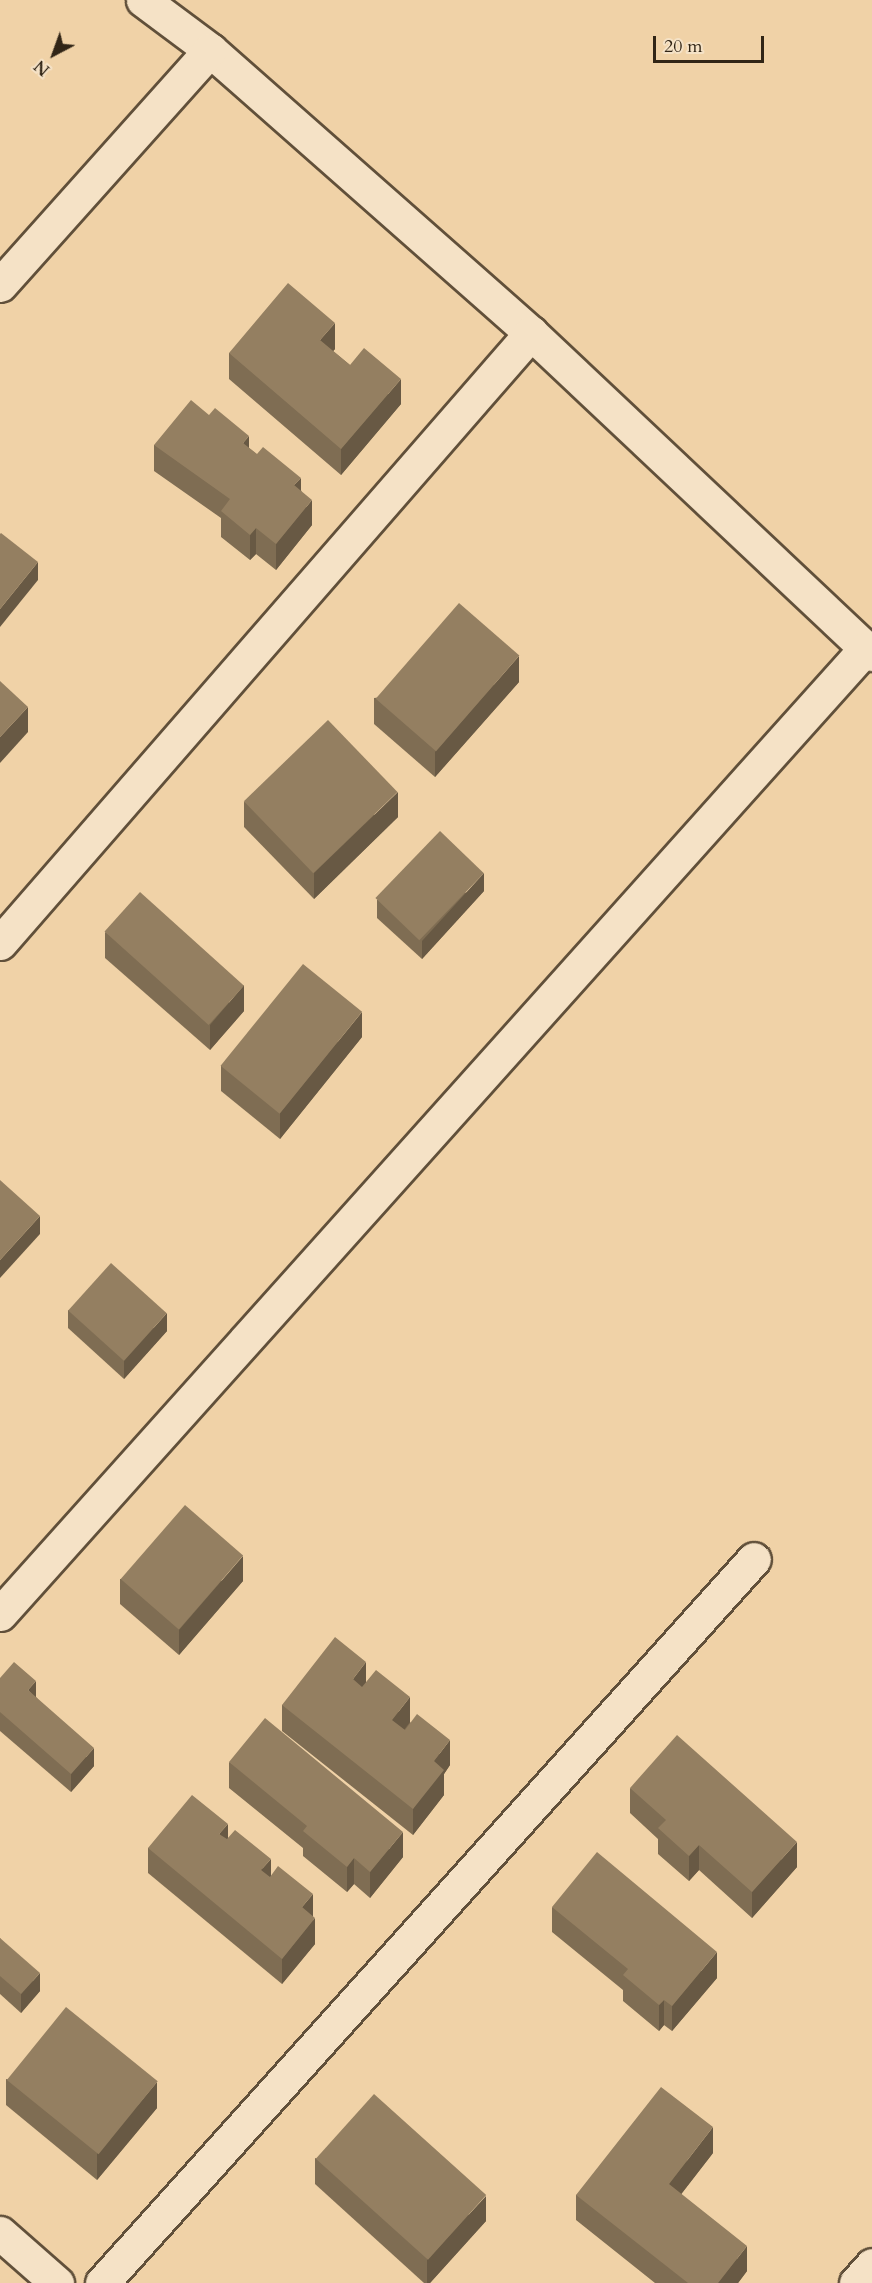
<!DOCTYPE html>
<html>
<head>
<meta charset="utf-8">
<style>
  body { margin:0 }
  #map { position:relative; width:872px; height:2283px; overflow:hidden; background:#f0d2a7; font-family:Cardo,serif }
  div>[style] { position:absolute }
  .roads { filter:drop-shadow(2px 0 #61503a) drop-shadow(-2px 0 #61503a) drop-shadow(0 2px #61503a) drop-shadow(0 -2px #61503a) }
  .minor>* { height:33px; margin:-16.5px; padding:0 16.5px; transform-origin:16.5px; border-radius:16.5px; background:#f5e2c6 }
  .wall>* { inset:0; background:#7f6d53 }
  .shaded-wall>* { inset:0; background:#685944 }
  .building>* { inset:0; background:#947f61; transform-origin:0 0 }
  span { translate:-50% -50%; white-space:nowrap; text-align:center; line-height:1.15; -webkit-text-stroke:4.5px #f5e2c6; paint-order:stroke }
  .north { position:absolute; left:24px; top:24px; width:60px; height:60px; -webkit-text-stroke:4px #f5e2c6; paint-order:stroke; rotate:221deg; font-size:16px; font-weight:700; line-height:24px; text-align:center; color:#312516 }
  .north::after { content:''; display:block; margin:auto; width:21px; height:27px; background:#312516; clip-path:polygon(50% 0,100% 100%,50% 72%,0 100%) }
  .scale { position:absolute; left:653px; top:36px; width:111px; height:27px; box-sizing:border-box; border:3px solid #312516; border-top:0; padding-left:8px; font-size:18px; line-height:21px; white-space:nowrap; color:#312516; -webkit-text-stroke:4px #f5e2c6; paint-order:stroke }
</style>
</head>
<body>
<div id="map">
  <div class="roads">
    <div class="minor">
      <div style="left:143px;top:0;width:84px;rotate:36.7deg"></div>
      <div style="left:210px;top:50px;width:428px;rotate:41.4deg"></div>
      <div style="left:531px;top:333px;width:468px;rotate:43.3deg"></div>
      <div style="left:0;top:285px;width:315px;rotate:-48.2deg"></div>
      <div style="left:0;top:943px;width:809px;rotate:-48.96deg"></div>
      <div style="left:0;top:1614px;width:1296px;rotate:-48.13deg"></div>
      <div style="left:0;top:2233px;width:76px;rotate:41.3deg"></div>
      <div style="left:102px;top:2283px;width:974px;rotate:-48deg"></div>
      <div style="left:856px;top:2283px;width:24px;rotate:-48deg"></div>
    </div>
  </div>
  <div class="wall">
    <div style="clip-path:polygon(335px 349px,333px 351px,350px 365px,401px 404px,341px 475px,229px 379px,229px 353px)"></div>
    <div style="clip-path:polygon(154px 445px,249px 448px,301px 490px,312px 525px,276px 570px,256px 554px,250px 560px,221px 537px,221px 518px,154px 471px)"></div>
    <div style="clip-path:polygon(519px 682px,435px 777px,374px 724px,374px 698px)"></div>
    <div style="clip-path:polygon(244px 802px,398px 817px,314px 899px,244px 827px)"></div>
    <div style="clip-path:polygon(484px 891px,422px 959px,377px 918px,377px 900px)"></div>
    <div style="clip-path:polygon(105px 932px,244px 1011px,210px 1050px,105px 958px)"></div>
    <div style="clip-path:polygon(362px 1037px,280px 1139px,221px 1091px,221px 1066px)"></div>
    <div style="clip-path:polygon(68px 1310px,167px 1331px,124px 1379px,68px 1328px)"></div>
    <div style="clip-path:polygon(120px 1579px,243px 1581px,179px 1655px,120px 1604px)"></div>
    <div style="clip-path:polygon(0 1678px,36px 1697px,94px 1766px,71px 1792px,0 1731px)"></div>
    <div style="clip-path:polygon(366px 1682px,410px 1722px,450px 1765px,444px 1774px,444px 1795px,413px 1835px,282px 1731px,282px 1705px)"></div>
    <div style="clip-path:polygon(229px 1762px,403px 1857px,370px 1898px,354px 1884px,347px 1892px,303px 1856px,303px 1848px,229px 1788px)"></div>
    <div style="clip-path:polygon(630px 1788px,797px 1867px,752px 1918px,699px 1870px,689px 1881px,658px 1854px,658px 1839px,630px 1813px)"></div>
    <div style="clip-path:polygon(228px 1838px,271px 1876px,313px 1917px,315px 1944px,282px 1984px,148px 1873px,148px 1848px)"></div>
    <div style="clip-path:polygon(552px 1907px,717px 1978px,672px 2031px,664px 2025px,659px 2031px,623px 2001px,623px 1990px,552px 1932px)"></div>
    <div style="clip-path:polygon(0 1938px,40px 1991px,21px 2013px,0 1994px)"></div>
    <div style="clip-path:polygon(6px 2079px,157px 2108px,97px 2180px,6px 2105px)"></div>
    <div style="clip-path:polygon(713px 2153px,681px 2194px,747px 2271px,738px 2283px,655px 2283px,576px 2220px,576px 2195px)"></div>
    <div style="clip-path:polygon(315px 2158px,486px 2221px,430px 2283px,424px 2283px,315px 2184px)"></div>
  </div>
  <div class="shaded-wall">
    <div style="clip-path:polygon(335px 323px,335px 349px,320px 366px,320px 340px)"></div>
    <div style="clip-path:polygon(401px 379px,401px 404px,341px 475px,341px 449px)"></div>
    <div style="clip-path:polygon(249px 436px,249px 462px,243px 443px)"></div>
    <div style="clip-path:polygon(301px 478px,301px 503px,294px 485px)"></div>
    <div style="clip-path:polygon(312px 500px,312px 525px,276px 570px,276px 544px)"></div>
    <div style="clip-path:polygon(256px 528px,256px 554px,250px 560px,250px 535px)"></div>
    <div style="clip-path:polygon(38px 562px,38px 580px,0 627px,0 609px)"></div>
    <div style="clip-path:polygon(519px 656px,519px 682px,435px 777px,435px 752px)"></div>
    <div style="clip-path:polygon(28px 707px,28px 732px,0 763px,0 737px)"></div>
    <div style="clip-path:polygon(398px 792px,398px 817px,314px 899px,314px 873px)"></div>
    <div style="clip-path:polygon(484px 873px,484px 891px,422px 959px,422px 941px)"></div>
    <div style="clip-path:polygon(244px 985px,244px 1011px,210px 1050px,210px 1025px)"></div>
    <div style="clip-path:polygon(362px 1012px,362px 1037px,280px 1139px,280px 1113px)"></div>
    <div style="clip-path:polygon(40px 1216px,40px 1234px,0 1278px,0 1260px)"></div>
    <div style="clip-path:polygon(167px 1313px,167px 1331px,124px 1379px,124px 1361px)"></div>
    <div style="clip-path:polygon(243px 1556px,243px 1581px,179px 1655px,179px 1630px)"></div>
    <div style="clip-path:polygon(366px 1662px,366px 1687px,353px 1705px,353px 1679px)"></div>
    <div style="clip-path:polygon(36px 1681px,36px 1699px,28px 1690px)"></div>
    <div style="clip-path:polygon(410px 1697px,410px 1722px,392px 1746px,392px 1720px)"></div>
    <div style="clip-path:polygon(450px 1740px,450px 1765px,444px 1774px,444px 1795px,413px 1835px,413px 1809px,434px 1761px)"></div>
    <div style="clip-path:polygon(94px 1748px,94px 1766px,71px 1792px,71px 1774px)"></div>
    <div style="clip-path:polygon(228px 1824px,228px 1849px,219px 1834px)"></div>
    <div style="clip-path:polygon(403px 1832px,403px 1857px,370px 1898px,370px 1872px)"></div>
    <div style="clip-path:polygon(797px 1842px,797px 1867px,752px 1918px,752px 1892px)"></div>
    <div style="clip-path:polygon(699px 1845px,699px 1870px,689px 1881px,689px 1856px)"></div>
    <div style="clip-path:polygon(354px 1858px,354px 1884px,347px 1892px,347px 1867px)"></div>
    <div style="clip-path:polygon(271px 1859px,271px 1885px,261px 1870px)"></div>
    <div style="clip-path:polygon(313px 1894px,313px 1920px,302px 1907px)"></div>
    <div style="clip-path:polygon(315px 1918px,315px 1944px,282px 1984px,282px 1959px)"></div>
    <div style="clip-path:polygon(717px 1952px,717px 1978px,672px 2031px,672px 2006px)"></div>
    <div style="clip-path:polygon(40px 1973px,40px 1991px,21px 2013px,21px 1994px)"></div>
    <div style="clip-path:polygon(664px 2000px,664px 2025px,659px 2031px,659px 2005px)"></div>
    <div style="clip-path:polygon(157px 2082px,157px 2108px,97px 2180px,97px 2154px)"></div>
    <div style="clip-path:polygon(713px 2127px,713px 2153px,669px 2210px,669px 2184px)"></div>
    <div style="clip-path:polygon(486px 2196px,486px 2221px,430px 2283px,427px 2283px,427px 2260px)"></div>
    <div style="clip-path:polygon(747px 2246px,747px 2271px,738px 2283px,718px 2283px)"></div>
  </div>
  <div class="building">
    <div style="clip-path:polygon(288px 283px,335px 323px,320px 340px,350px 365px,364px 348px,401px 379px,341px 449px,229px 353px)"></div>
    <div style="clip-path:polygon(191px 400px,209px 415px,215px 408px,249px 436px,243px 443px,257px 454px,263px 447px,301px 478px,294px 485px,312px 500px,276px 544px,256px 528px,250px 535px,221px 511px,230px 499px,154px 445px)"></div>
    <div style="clip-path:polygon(1px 533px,38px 562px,0 609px,0 534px)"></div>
    <div style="left:459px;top:603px;width:80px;height:127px;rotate:41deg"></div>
    <div style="clip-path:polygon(0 681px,28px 707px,0 737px)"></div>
    <div style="left:328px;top:720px;width:100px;height:117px;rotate:46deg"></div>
    <div style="left:440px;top:831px;width:61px;height:93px;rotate:44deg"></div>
    <div style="left:140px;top:892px;width:140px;height:53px;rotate:42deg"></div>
    <div style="left:303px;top:964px;width:76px;height:131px;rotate:39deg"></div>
    <div style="clip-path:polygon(0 1180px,40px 1216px,0 1260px)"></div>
    <div style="left:111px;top:1263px;width:75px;height:64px;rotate:42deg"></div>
    <div style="left:185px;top:1505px;width:77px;height:98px;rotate:41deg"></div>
    <div style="clip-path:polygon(335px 1637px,366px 1662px,353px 1679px,362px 1687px,376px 1670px,410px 1697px,392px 1720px,405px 1730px,417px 1714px,450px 1740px,434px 1761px,444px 1770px,413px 1809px,282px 1705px)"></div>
    <div style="clip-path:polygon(14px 1662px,36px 1681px,28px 1690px,94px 1748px,71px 1774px,0 1712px,0 1678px)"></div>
    <div style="clip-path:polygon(265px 1718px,403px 1832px,370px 1872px,354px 1858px,347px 1867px,303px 1831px,307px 1826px,229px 1762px)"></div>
    <div style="clip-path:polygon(677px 1735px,797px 1842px,752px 1892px,699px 1845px,689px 1856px,658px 1828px,666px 1820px,630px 1788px)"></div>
    <div style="clip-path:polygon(192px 1795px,228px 1824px,219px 1834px,227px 1839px,235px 1830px,271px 1859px,261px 1870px,270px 1877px,278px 1866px,313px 1894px,302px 1907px,315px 1918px,282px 1959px,148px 1848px)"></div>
    <div style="clip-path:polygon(597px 1852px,717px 1952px,672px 2006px,664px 2000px,659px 2005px,623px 1975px,628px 1969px,552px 1907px)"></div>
    <div style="clip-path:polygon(0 1938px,40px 1973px,21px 1994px,0 1976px)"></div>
    <div style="left:66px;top:2007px;width:118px;height:94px;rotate:39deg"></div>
    <div style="clip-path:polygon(661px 2087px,713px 2127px,669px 2184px,747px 2246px,718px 2283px,688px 2283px,576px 2195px)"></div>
    <div style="left:374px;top:2094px;width:151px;height:87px;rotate:42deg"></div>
  </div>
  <div class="north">N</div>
  <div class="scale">20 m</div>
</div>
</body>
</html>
